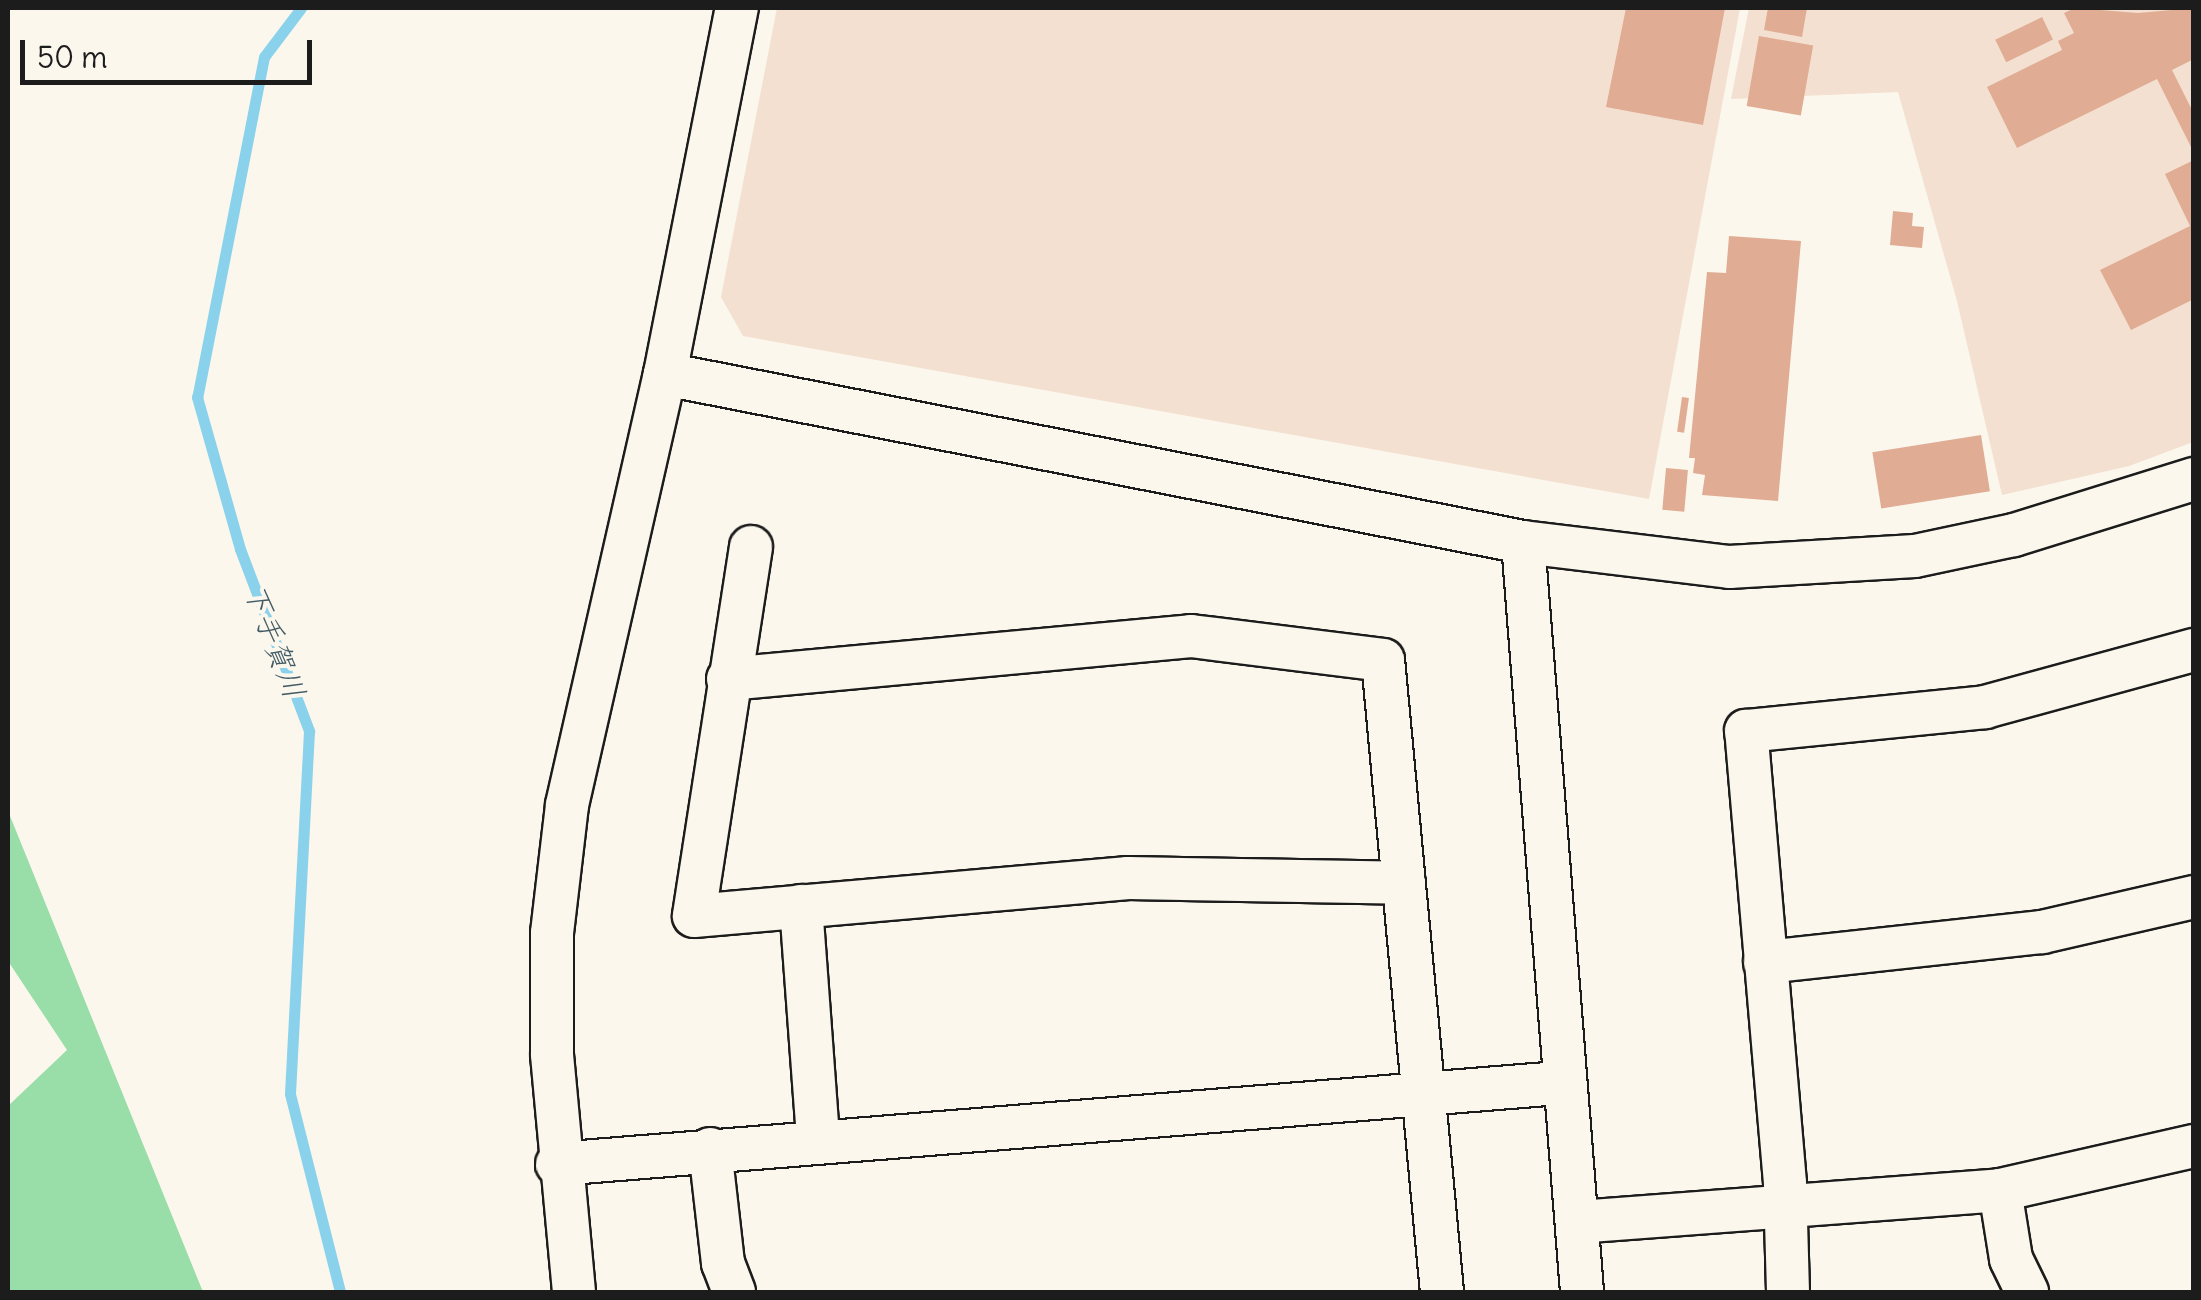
<!DOCTYPE html>
<html>
<head>
<meta charset="utf-8">
<style>
  body { margin:0 }
  #map { position:relative; width:2201px; height:1300px; overflow:hidden; background:#fbf7ec; font-family:Delius,"Klee One",sans-serif }
  div>[style] { position:absolute }
  .built>* { inset:0; background:#f3e0d1 }
  .green>* { inset:0; background:#99dda8 }
  .stream>* { height:11px; margin:-5.5px; padding:0 5.5px; transform-origin:5.5px; border-radius:5.5px; background:#8ad1ec }
  .building>* { inset:0; background:#e0ac93; transform-origin:0 0 }
  .roads { filter:drop-shadow(2px 0 #1c1c1c) drop-shadow(-2px 0 #1c1c1c) drop-shadow(0 2px #1c1c1c) drop-shadow(0 -2px #1c1c1c) }
  .minor>* { height:42px; margin:-21px; padding:0 21px; transform-origin:21px; border-radius:21px; background:#fbf7ec }
  span { translate:-50% -50%; white-space:nowrap; text-align:center; line-height:1.15; -webkit-text-stroke:8px #fbf7ec; paint-order:stroke }
  .water-label { font-size:30px; color:#425b65; font-style:italic }
  .frame { position:absolute; inset:0; border:10px solid #1c1c1c; pointer-events:none }
  .scale { position:absolute; left:20px; top:40px; width:292px; height:45px; box-sizing:border-box; border:5px solid #1c1c1c; border-top:0; padding-left:12px; font-size:30px; line-height:35px; white-space:nowrap; color:#1c1c1c; -webkit-text-stroke:8px #fbf7ec; paint-order:stroke }
</style>
</head>
<body>
<div id="map">
  <div class="built">
    <div style="clip-path:polygon(777px 8px,1740px 8px,1649px 499px,743px 336px,721px 297px)"></div>
    <div style="clip-path:polygon(1749px 8px,2193px 8px,2193px 442px,2129px 466px,2002px 495px,1957px 301px,1898px 92px,1731px 99px)"></div>
  </div>
  <div class="green">
    <div style="clip-path:polygon(8px 811px,203px 1292px,8px 1292px,8px 1106px,67px 1050px,8px 961px)"></div>
  </div>
  <div class="stream">
    <div style="left:301px;top:8px;width:61px;rotate:127.1deg"></div>
    <div style="left:264px;top:57px;width:347px;rotate:101.1deg"></div>
    <div style="left:197px;top:397px;width:158px;rotate:74.2deg"></div>
    <div style="left:240px;top:549px;width:195px;rotate:69.2deg"></div>
    <div style="left:309px;top:731px;width:363px;rotate:93deg"></div>
    <div style="left:290px;top:1094px;width:204px;rotate:75.8deg"></div>
  </div>
  <div class="building">
    <div style="clip-path:polygon(1626px 8px,1725px 8px,1703px 125px,1606px 107px)"></div>
    <div style="clip-path:polygon(1768px 8px,1807px 8px,1802px 37px,1764px 30px)"></div>
    <div style="clip-path:polygon(2075px 8px,2138px 13px,2194px 8px,2194px 59px,2172px 70px,2194px 114px,2194px 153px,2157px 79px,2017px 148px,1987px 87px,2062px 50px,2058px 41px,2074px 33px,2064px 13px)"></div>
    <div style="left:2042px;top:17px;width:25px;height:52px;rotate:64deg"></div>
    <div style="left:1759px;top:36px;width:55px;height:71px;rotate:10deg"></div>
    <div style="clip-path:polygon(2194px 160px,2194px 299px,2131px 330px,2100px 270px,2190px 226px,2165px 174px)"></div>
    <div style="clip-path:polygon(1893px 211px,1913px 213px,1912px 226px,1924px 227px,1922px 248px,1890px 245px)"></div>
    <div style="clip-path:polygon(1729px 236px,1801px 241px,1778px 501px,1702px 495px,1705px 475px,1693px 473px,1695px 458px,1689px 458px,1707px 272px,1726px 273px)"></div>
    <div style="left:1682px;top:397px;width:7px;height:35px;rotate:8deg"></div>
    <div style="left:1981px;top:435px;width:57px;height:110px;rotate:81deg"></div>
    <div style="left:1666px;top:468px;width:22px;height:42px;rotate:5deg"></div>
  </div>
  <div class="roads">
    <div class="minor">
      <div style="left:665px;top:374px;width:874px;rotate:11.08deg"></div>
      <div style="left:1523px;top:542px;width:208px;rotate:6.9deg"></div>
      <div style="left:1729px;top:567px;width:186px;rotate:-3.4deg"></div>
      <div style="left:1915px;top:556px;width:101px;rotate:-12deg"></div>
      <div style="left:2014px;top:535px;width:189px;rotate:-17.3deg"></div>
      <div style="left:1523px;top:542px;width:752px;rotate:85.5deg"></div>
      <div style="left:751px;top:547px;width:373px;rotate:98.8deg"></div>
      <div style="left:694px;top:916px;width:436px;rotate:-5deg"></div>
      <div style="left:1128px;top:878px;width:276px;rotate:1deg"></div>
      <div style="left:728px;top:679px;width:465px;rotate:-5.3deg"></div>
      <div style="left:1191px;top:636px;width:193px;rotate:7.1deg"></div>
      <div style="left:1383px;top:660px;width:635px;rotate:84.67deg"></div>
      <div style="left:801px;top:906px;width:234px;rotate:85.8deg"></div>
      <div style="left:1765px;top:962px;width:279px;rotate:-6.2deg"></div>
      <div style="left:2042px;top:932px;width:156px;rotate:-13deg"></div>
      <div style="left:710px;top:1149px;width:115px;rotate:83.5deg"></div>
      <div style="left:723px;top:1263px;width:31px;rotate:69deg"></div>
      <div style="left:557px;top:1164px;width:1006px;rotate:-4.62deg"></div>
      <div style="left:2000px;top:1190px;width:70px;rotate:80.9deg"></div>
      <div style="left:2011px;top:1259px;width:37px;rotate:64deg"></div>
      <div style="left:1577px;top:1222px;width:424px;rotate:-4.3deg"></div>
      <div style="left:2000px;top:1190px;width:199px;rotate:-12.8deg"></div>
      <div style="left:574px;top:1292px;width:239px;rotate:-95.3deg"></div>
      <div style="left:552px;top:1054px;width:121px;rotate:-90deg"></div>
      <div style="left:552px;top:933px;width:129px;rotate:-83.3deg"></div>
      <div style="left:567px;top:805px;width:442px;rotate:-77.2deg"></div>
      <div style="left:665px;top:374px;width:373px;rotate:-78.9deg"></div>
      <div style="left:1788px;top:1292px;width:109px;rotate:-91.6deg"></div>
      <div style="left:1785px;top:1183px;width:454px;rotate:-94.9deg"></div>
      <div style="left:1746px;top:731px;width:240px;rotate:-5.7deg"></div>
      <div style="left:1985px;top:707px;width:217px;rotate:-15.3deg"></div>
    </div>
  </div>
  <div class="water-label">
    <span style="left:275px;top:641px;rotate:69deg">下手賀川</span>
  </div>
  <div class="frame"></div>
  <div class="scale">50 m</div>
</div>
</body>
</html>
